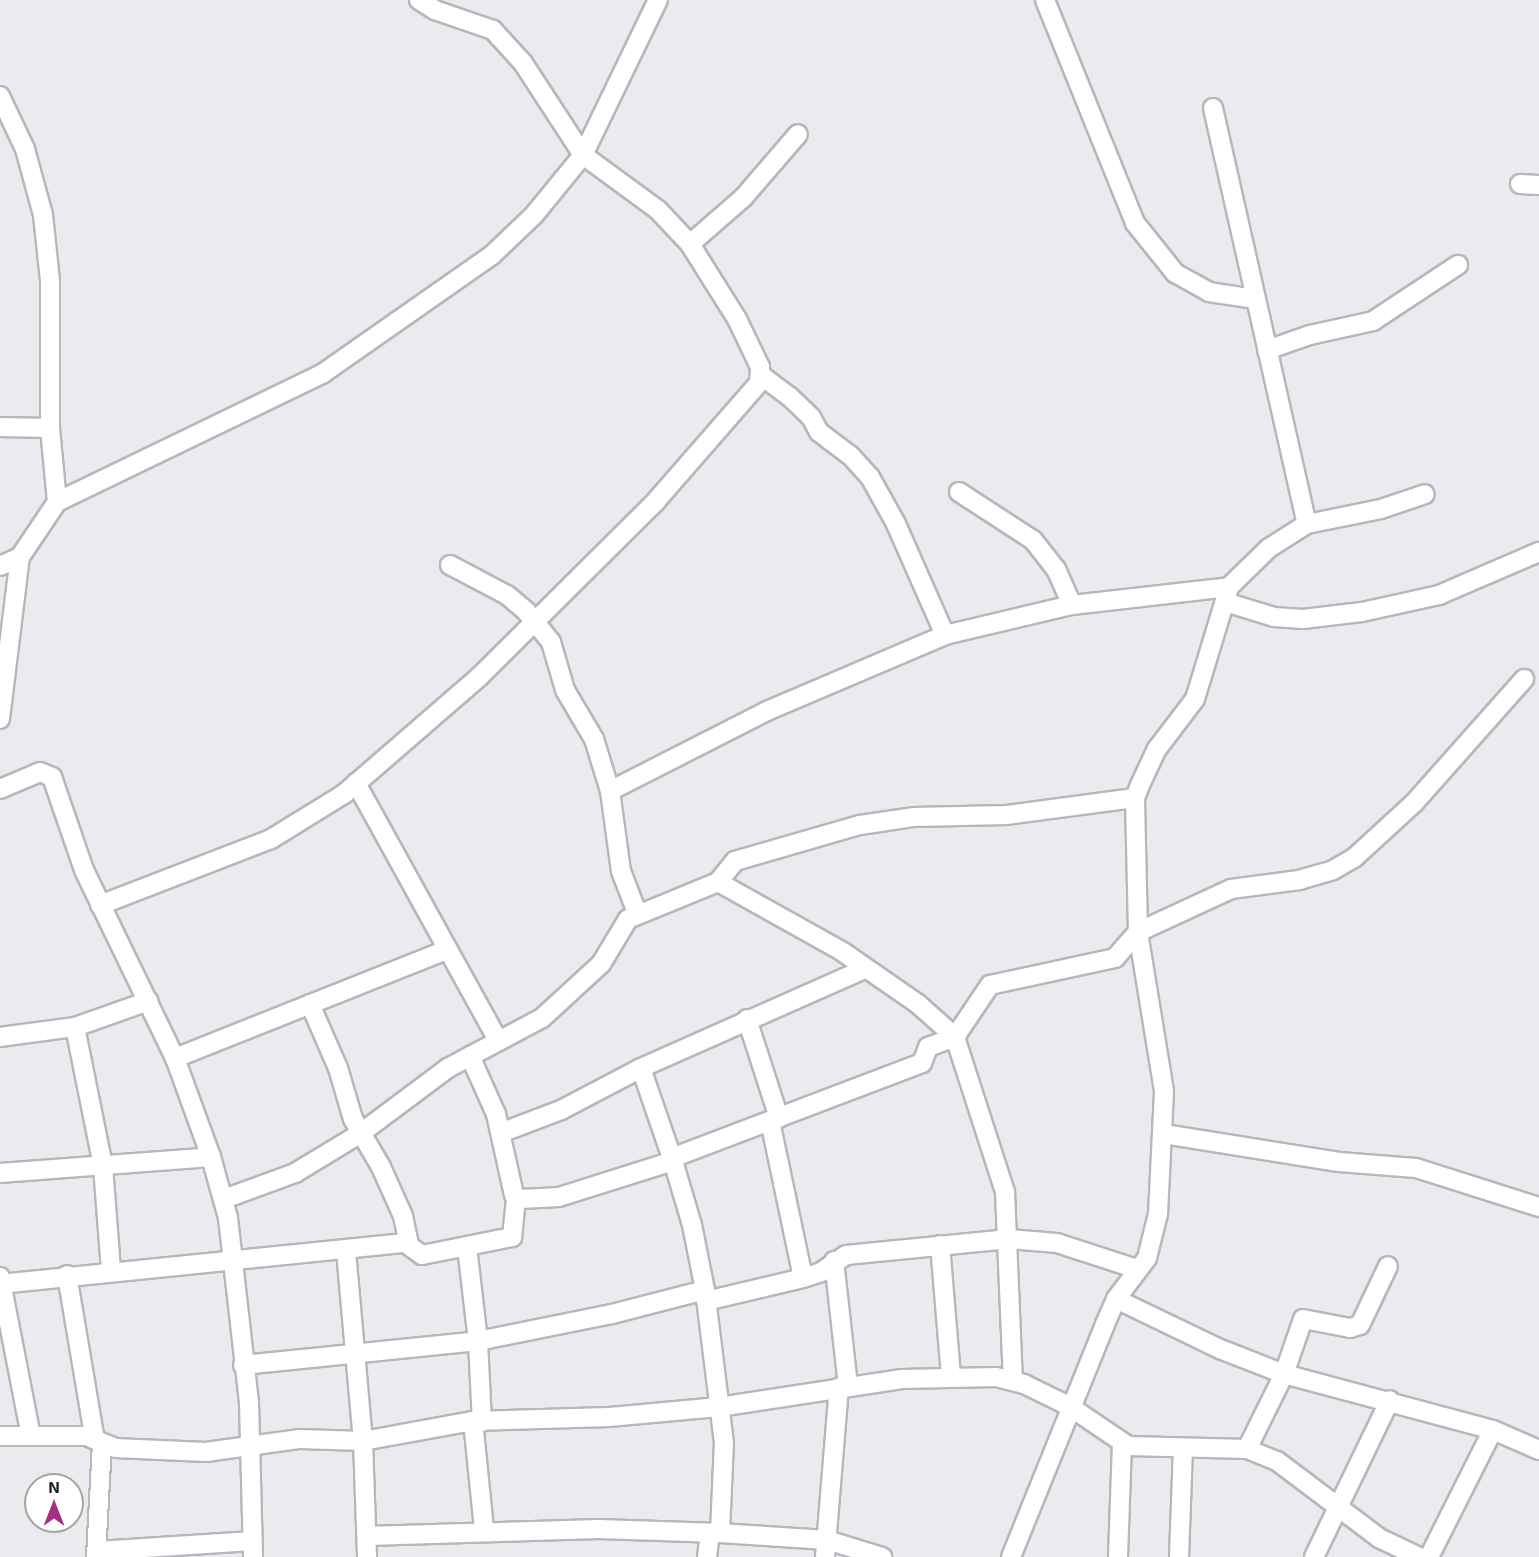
<!DOCTYPE html>
<html>
<head>
<meta charset="utf-8">
<style>
  body { margin:0 }
  #map { position:relative; width:1539px; height:1557px; overflow:hidden; background:#eceaee; font-family:"Exo 2",sans-serif }
  div>[style] { position:absolute }
  .roads { filter:drop-shadow(2px 0 #b9b6bb) drop-shadow(-2px 0 #b9b6bb) drop-shadow(0 2px #b9b6bb) drop-shadow(0 -2px #b9b6bb) }
  .minor>* { height:18px; margin:-9px; padding:0 9px; transform-origin:9px; border-radius:9px; background:#fff }
  span { translate:-50% -50%; white-space:nowrap; text-align:center; line-height:1.15; -webkit-text-stroke:4.5px #fff; paint-order:stroke }
  .north { position:absolute; left:24px; top:1473px; width:60px; height:60px; box-sizing:border-box; background:#fff; border:2px solid #a5a4a5; border-radius:50%; rotate:0deg; font-size:16px; font-weight:700; line-height:24px; text-align:center; color:#1d1c1e }
  .north::after { content:''; display:block; margin:auto; width:21px; height:27px; background:#a52e85; clip-path:polygon(50% 0,100% 100%,50% 72%,0 100%) }
</style>
</head>
<body>
<div id="map">
  <div class="roads">
    <div class="minor">
      <div style="left:1045px;top:0;width:240px;rotate:68deg"></div>
      <div style="left:1135px;top:223px;width:64px;rotate:51.3deg"></div>
      <div style="left:1175px;top:273px;width:39px;rotate:29deg"></div>
      <div style="left:1209px;top:292px;width:47px;rotate:8.7deg"></div>
      <div style="left:0;top:96px;width:59px;rotate:64.7deg"></div>
      <div style="left:25px;top:149px;width:68px;rotate:74.7deg"></div>
      <div style="left:43px;top:215px;width:65px;rotate:83.9deg"></div>
      <div style="left:50px;top:280px;width:148px;rotate:90deg"></div>
      <div style="left:50px;top:428px;width:74px;rotate:84.6deg"></div>
      <div style="left:1213px;top:108px;width:426px;rotate:77.3deg"></div>
      <div style="left:1520px;top:184px;width:19px;rotate:3deg"></div>
      <div style="left:690px;top:244px;width:70px;rotate:-41deg"></div>
      <div style="left:743px;top:198px;width:84px;rotate:-49.3deg"></div>
      <div style="left:1267px;top:350px;width:46px;rotate:-19.2deg"></div>
      <div style="left:1310px;top:335px;width:65px;rotate:-12.5deg"></div>
      <div style="left:1373px;top:321px;width:102px;rotate:-33.4deg"></div>
      <div style="left:762px;top:376px;width:34px;rotate:37deg"></div>
      <div style="left:789px;top:396px;width:30px;rotate:44deg"></div>
      <div style="left:811px;top:417px;width:17px;rotate:62deg"></div>
      <div style="left:819px;top:432px;width:39px;rotate:37deg"></div>
      <div style="left:850px;top:455px;width:30px;rotate:48deg"></div>
      <div style="left:870px;top:477px;width:54px;rotate:61deg"></div>
      <div style="left:896px;top:524px;width:121px;rotate:66.2deg"></div>
      <div style="left:0;top:427px;width:50px;rotate:1.1deg"></div>
      <div style="left:959px;top:492px;width:88px;rotate:33deg"></div>
      <div style="left:1033px;top:540px;width:37px;rotate:52deg"></div>
      <div style="left:1056px;top:569px;width:39px;rotate:66deg"></div>
      <div style="left:450px;top:565px;width:64px;rotate:27.8deg"></div>
      <div style="left:507px;top:595px;width:25px;rotate:40deg"></div>
      <div style="left:526px;top:611px;width:40px;rotate:51deg"></div>
      <div style="left:551px;top:642px;width:50px;rotate:73.7deg"></div>
      <div style="left:565px;top:690px;width:57px;rotate:59.4deg"></div>
      <div style="left:594px;top:739px;width:54px;rotate:72.9deg"></div>
      <div style="left:610px;top:791px;width:81px;rotate:82.2deg"></div>
      <div style="left:621px;top:871px;width:45px;rotate:69.1deg"></div>
      <div style="left:0;top:566px;width:22px;rotate:-24deg"></div>
      <div style="left:1225px;top:602px;width:51px;rotate:17deg"></div>
      <div style="left:1274px;top:617px;width:29px;rotate:4deg"></div>
      <div style="left:1303px;top:619px;width:59px;rotate:-6.8deg"></div>
      <div style="left:1362px;top:612px;width:79px;rotate:-12.4deg"></div>
      <div style="left:1439px;top:595px;width:109px;rotate:-23.3deg"></div>
      <div style="left:0;top:719px;width:163px;rotate:-83deg"></div>
      <div style="left:20px;top:557px;width:66px;rotate:-56.1deg"></div>
      <div style="left:57px;top:502px;width:294px;rotate:-25.8deg"></div>
      <div style="left:322px;top:374px;width:208px;rotate:-35deg"></div>
      <div style="left:492px;top:255px;width:58px;rotate:-43.6deg"></div>
      <div style="left:534px;top:215px;width:77px;rotate:-50.8deg"></div>
      <div style="left:583px;top:155px;width:172px;rotate:-64.2deg"></div>
      <div style="left:356px;top:783px;width:294px;rotate:61.1deg"></div>
      <div style="left:0;top:789px;width:43px;rotate:-23deg"></div>
      <div style="left:40px;top:772px;width:13px;rotate:23deg"></div>
      <div style="left:52px;top:777px;width:98px;rotate:71deg"></div>
      <div style="left:84px;top:870px;width:209px;rotate:64.2deg"></div>
      <div style="left:175px;top:1058px;width:105px;rotate:70deg"></div>
      <div style="left:211px;top:1157px;width:63px;rotate:74.4deg"></div>
      <div style="left:228px;top:1218px;width:186px;rotate:83.5deg"></div>
      <div style="left:249px;top:1403px;width:154px;rotate:88.5deg"></div>
      <div style="left:610px;top:791px;width:176px;rotate:-27deg"></div>
      <div style="left:767px;top:711px;width:194px;rotate:-23.1deg"></div>
      <div style="left:945px;top:635px;width:130px;rotate:-13.3deg"></div>
      <div style="left:1072px;top:605px;width:158px;rotate:-6.5deg"></div>
      <div style="left:718px;top:882px;width:27px;rotate:-51deg"></div>
      <div style="left:735px;top:861px;width:130px;rotate:-16.1deg"></div>
      <div style="left:860px;top:825px;width:55px;rotate:-8.4deg"></div>
      <div style="left:914px;top:817px;width:93px;rotate:-1.2deg"></div>
      <div style="left:1007px;top:815px;width:129px;rotate:-7.6deg"></div>
      <div style="left:100px;top:905px;width:183px;rotate:-21.1deg"></div>
      <div style="left:271px;top:839px;width:86px;rotate:-31.7deg"></div>
      <div style="left:344px;top:794px;width:179px;rotate:-40.9deg"></div>
      <div style="left:479px;top:677px;width:250px;rotate:-44.8deg"></div>
      <div style="left:656px;top:501px;width:157px;rotate:-48.9deg"></div>
      <div style="left:759px;top:383px;width:16px;rotate:-86deg"></div>
      <div style="left:760px;top:367px;width:53px;rotate:-115.6deg"></div>
      <div style="left:737px;top:319px;width:89px;rotate:-122.1deg"></div>
      <div style="left:690px;top:244px;width:47px;rotate:-133.3deg"></div>
      <div style="left:658px;top:210px;width:93px;rotate:-143.7deg"></div>
      <div style="left:583px;top:155px;width:110px;rotate:-123.1deg"></div>
      <div style="left:523px;top:63px;width:45px;rotate:-132.3deg"></div>
      <div style="left:493px;top:30px;width:61px;rotate:-161deg"></div>
      <div style="left:435px;top:10px;width:19px;rotate:-148deg"></div>
      <div style="left:310px;top:1004px;width:70px;rotate:66.4deg"></div>
      <div style="left:338px;top:1068px;width:53px;rotate:73.6deg"></div>
      <div style="left:353px;top:1119px;width:56px;rotate:59.7deg"></div>
      <div style="left:381px;top:1167px;width:54px;rotate:65.8deg"></div>
      <div style="left:403px;top:1216px;width:29px;rotate:78deg"></div>
      <div style="left:747px;top:1019px;width:104px;rotate:72.1deg"></div>
      <div style="left:75px;top:1027px;width:142px;rotate:78.6deg"></div>
      <div style="left:103px;top:1166px;width:104px;rotate:85.6deg"></div>
      <div style="left:0;top:1037px;width:76px;rotate:-7.6deg"></div>
      <div style="left:75px;top:1027px;width:78px;rotate:-19.4deg"></div>
      <div style="left:470px;top:1056px;width:64px;rotate:65.9deg"></div>
      <div style="left:496px;top:1114px;width:83px;rotate:77.5deg"></div>
      <div style="left:514px;top:1195px;width:8px;rotate:30deg"></div>
      <div style="left:521px;top:1199px;width:38px;rotate:-3deg"></div>
      <div style="left:559px;top:1197px;width:120px;rotate:-17.5deg"></div>
      <div style="left:673px;top:1161px;width:98px;rotate:-109deg"></div>
      <div style="left:175px;top:1058px;width:293px;rotate:-21.7deg"></div>
      <div style="left:770px;top:1121px;width:160px;rotate:78.1deg"></div>
      <div style="left:503px;top:1132px;width:62px;rotate:-20.8deg"></div>
      <div style="left:561px;top:1110px;width:90px;rotate:-27.7deg"></div>
      <div style="left:641px;top:1068px;width:244px;rotate:-23.9deg"></div>
      <div style="left:1164px;top:1134px;width:177px;rotate:9.1deg"></div>
      <div style="left:1339px;top:1162px;width:77px;rotate:4.5deg"></div>
      <div style="left:1416px;top:1168px;width:129px;rotate:17.6deg"></div>
      <div style="left:0;top:1173px;width:212px;rotate:-4.3deg"></div>
      <div style="left:224px;top:1199px;width:76px;rotate:-20.1deg"></div>
      <div style="left:295px;top:1173px;width:77px;rotate:-31.2deg"></div>
      <div style="left:361px;top:1133px;width:109px;rotate:-36.8deg"></div>
      <div style="left:448px;top:1068px;width:106px;rotate:-28deg"></div>
      <div style="left:542px;top:1018px;width:80px;rotate:-42.5deg"></div>
      <div style="left:601px;top:964px;width:52px;rotate:-59deg"></div>
      <div style="left:628px;top:919px;width:97px;rotate:-22.3deg"></div>
      <div style="left:718px;top:882px;width:143px;rotate:29.2deg"></div>
      <div style="left:843px;top:952px;width:91px;rotate:34.7deg"></div>
      <div style="left:918px;top:1004px;width:50px;rotate:41.7deg"></div>
      <div style="left:955px;top:1037px;width:163px;rotate:72.1deg"></div>
      <div style="left:1005px;top:1192px;width:188px;rotate:87.6deg"></div>
      <div style="left:940px;top:1245px;width:132px;rotate:85.2deg"></div>
      <div style="left:467px;top:1247px;width:95px;rotate:83.3deg"></div>
      <div style="left:478px;top:1341px;width:81px;rotate:87.2deg"></div>
      <div style="left:346px;top:1251px;width:191px;rotate:84.9deg"></div>
      <div style="left:363px;top:1441px;width:116px;rotate:88deg"></div>
      <div style="left:834px;top:1261px;width:126px;rotate:83.6deg"></div>
      <div style="left:67px;top:1275px;width:167px;rotate:80.4deg"></div>
      <div style="left:0;top:1277px;width:162px;rotate:79deg"></div>
      <div style="left:0;top:1284px;width:407px;rotate:-5.8deg"></div>
      <div style="left:405px;top:1243px;width:21px;rotate:35deg"></div>
      <div style="left:422px;top:1255px;width:92px;rotate:-11.3deg"></div>
      <div style="left:512px;top:1237px;width:39px;rotate:-84deg"></div>
      <div style="left:1116px;top:1299px;width:115px;rotate:25.7deg"></div>
      <div style="left:1220px;top:1349px;width:69px;rotate:21.3deg"></div>
      <div style="left:1284px;top:1374px;width:216px;rotate:15deg"></div>
      <div style="left:1493px;top:1430px;width:50px;rotate:23.5deg"></div>
      <div style="left:706px;top:1301px;width:100px;rotate:-13.3deg"></div>
      <div style="left:803px;top:1278px;width:19px;rotate:-18deg"></div>
      <div style="left:821px;top:1272px;width:30px;rotate:-34deg"></div>
      <div style="left:846px;top:1255px;width:164px;rotate:-5.6deg"></div>
      <div style="left:1009px;top:1239px;width:48px;rotate:4.8deg"></div>
      <div style="left:1057px;top:1243px;width:84px;rotate:18deg"></div>
      <div style="left:243px;top:1365px;width:236px;rotate:-5.8deg"></div>
      <div style="left:478px;top:1341px;width:137px;rotate:-11.4deg"></div>
      <div style="left:612px;top:1314px;width:96px;rotate:-14.5deg"></div>
      <div style="left:473px;top:1421px;width:110px;rotate:84.2deg"></div>
      <div style="left:0;top:1436px;width:86px"></div>
      <div style="left:86px;top:1436px;width:31px;rotate:22deg"></div>
      <div style="left:115px;top:1448px;width:91px;rotate:2.5deg"></div>
      <div style="left:206px;top:1452px;width:95px;rotate:-7.9deg"></div>
      <div style="left:300px;top:1439px;width:63px;rotate:1.8deg"></div>
      <div style="left:363px;top:1441px;width:112px;rotate:-10.3deg"></div>
      <div style="left:473px;top:1421px;width:136px;rotate:-1.7deg"></div>
      <div style="left:609px;top:1417px;width:110px;rotate:-5.2deg"></div>
      <div style="left:719px;top:1407px;width:185px;rotate:-8.7deg"></div>
      <div style="left:902px;top:1379px;width:94px;rotate:-1.2deg"></div>
      <div style="left:996px;top:1377px;width:29px;rotate:14deg"></div>
      <div style="left:1024px;top:1384px;width:50px;rotate:26.1deg"></div>
      <div style="left:1069px;top:1406px;width:71px;rotate:34.1deg"></div>
      <div style="left:1128px;top:1446px;width:119px;rotate:1.4deg"></div>
      <div style="left:1247px;top:1449px;width:32px;rotate:22deg"></div>
      <div style="left:1277px;top:1461px;width:128px;rotate:37deg"></div>
      <div style="left:1379px;top:1538px;width:44px;rotate:25.4deg"></div>
      <div style="left:1247px;top:1449px;width:84px;rotate:-63.7deg"></div>
      <div style="left:1284px;top:1374px;width:58px;rotate:-70.9deg"></div>
      <div style="left:1303px;top:1319px;width:48px;rotate:10.8deg"></div>
      <div style="left:1350px;top:1328px;width:10px;rotate:-17deg"></div>
      <div style="left:1360px;top:1325px;width:65px;rotate:-64.6deg"></div>
      <div style="left:720px;top:1533px;width:90px;rotate:-87.5deg"></div>
      <div style="left:724px;top:1443px;width:154px;rotate:-97.1deg"></div>
      <div style="left:705px;top:1290px;width:66px;rotate:-101.3deg"></div>
      <div style="left:692px;top:1225px;width:67px;rotate:-106.5deg"></div>
      <div style="left:673px;top:1161px;width:6px;rotate:-51deg"></div>
      <div style="left:677px;top:1156px;width:262px;rotate:-20.8deg"></div>
      <div style="left:922px;top:1063px;width:17px;rotate:-69deg"></div>
      <div style="left:928px;top:1047px;width:29px;rotate:-20deg"></div>
      <div style="left:955px;top:1037px;width:63px;rotate:-56.1deg"></div>
      <div style="left:990px;top:985px;width:128px;rotate:-12.2deg"></div>
      <div style="left:1115px;top:958px;width:35px;rotate:-49deg"></div>
      <div style="left:1138px;top:932px;width:102px;rotate:-24.8deg"></div>
      <div style="left:1231px;top:889px;width:69px;rotate:-7.5deg"></div>
      <div style="left:1299px;top:880px;width:35px;rotate:-16deg"></div>
      <div style="left:1333px;top:870px;width:24px;rotate:-30deg"></div>
      <div style="left:1354px;top:858px;width:81px;rotate:-42.5deg"></div>
      <div style="left:1414px;top:803px;width:166px;rotate:-48.4deg"></div>
      <div style="left:367px;top:1536px;width:232px;rotate:-1.7deg"></div>
      <div style="left:599px;top:1529px;width:121px;rotate:1.9deg"></div>
      <div style="left:720px;top:1533px;width:107px;rotate:3.7deg"></div>
      <div style="left:827px;top:1540px;width:58px;rotate:17.2deg"></div>
      <div style="left:97px;top:1551px;width:156px;rotate:-3.7deg"></div>
      <div style="left:96px;top:1557px;width:113px;rotate:-87deg"></div>
      <div style="left:707px;top:1557px;width:24px;rotate:-83deg"></div>
      <div style="left:825px;top:1557px;width:170px;rotate:-85.3deg"></div>
      <div style="left:1011px;top:1557px;width:251px;rotate:-68deg"></div>
      <div style="left:1105px;top:1324px;width:27px;rotate:-66deg"></div>
      <div style="left:1116px;top:1299px;width:51px;rotate:-52.9deg"></div>
      <div style="left:1147px;top:1258px;width:45px;rotate:-76deg"></div>
      <div style="left:1158px;top:1214px;width:123px;rotate:-87.2deg"></div>
      <div style="left:1164px;top:1091px;width:161px;rotate:-99.3deg"></div>
      <div style="left:1138px;top:932px;width:134px;rotate:-91.3deg"></div>
      <div style="left:1135px;top:798px;width:14px;rotate:-69deg"></div>
      <div style="left:1140px;top:785px;width:40px;rotate:-65deg"></div>
      <div style="left:1157px;top:749px;width:63px;rotate:-52.8deg"></div>
      <div style="left:1195px;top:699px;width:117px;rotate:-73.1deg"></div>
      <div style="left:1229px;top:587px;width:56px;rotate:-44.3deg"></div>
      <div style="left:1269px;top:548px;width:45px;rotate:-32.3deg"></div>
      <div style="left:1307px;top:524px;width:76px;rotate:-11.5deg"></div>
      <div style="left:1381px;top:509px;width:46px;rotate:-18.8deg"></div>
      <div style="left:1118px;top:1557px;width:113px;rotate:-88deg"></div>
      <div style="left:1179px;top:1557px;width:108px;rotate:-87.9deg"></div>
      <div style="left:1314px;top:1557px;width:174px;rotate:-64.2deg"></div>
      <div style="left:1429px;top:1557px;width:142px;rotate:-63.3deg"></div>
    </div>
  </div>
  <div class="north">N</div>
</div>
</body>
</html>
